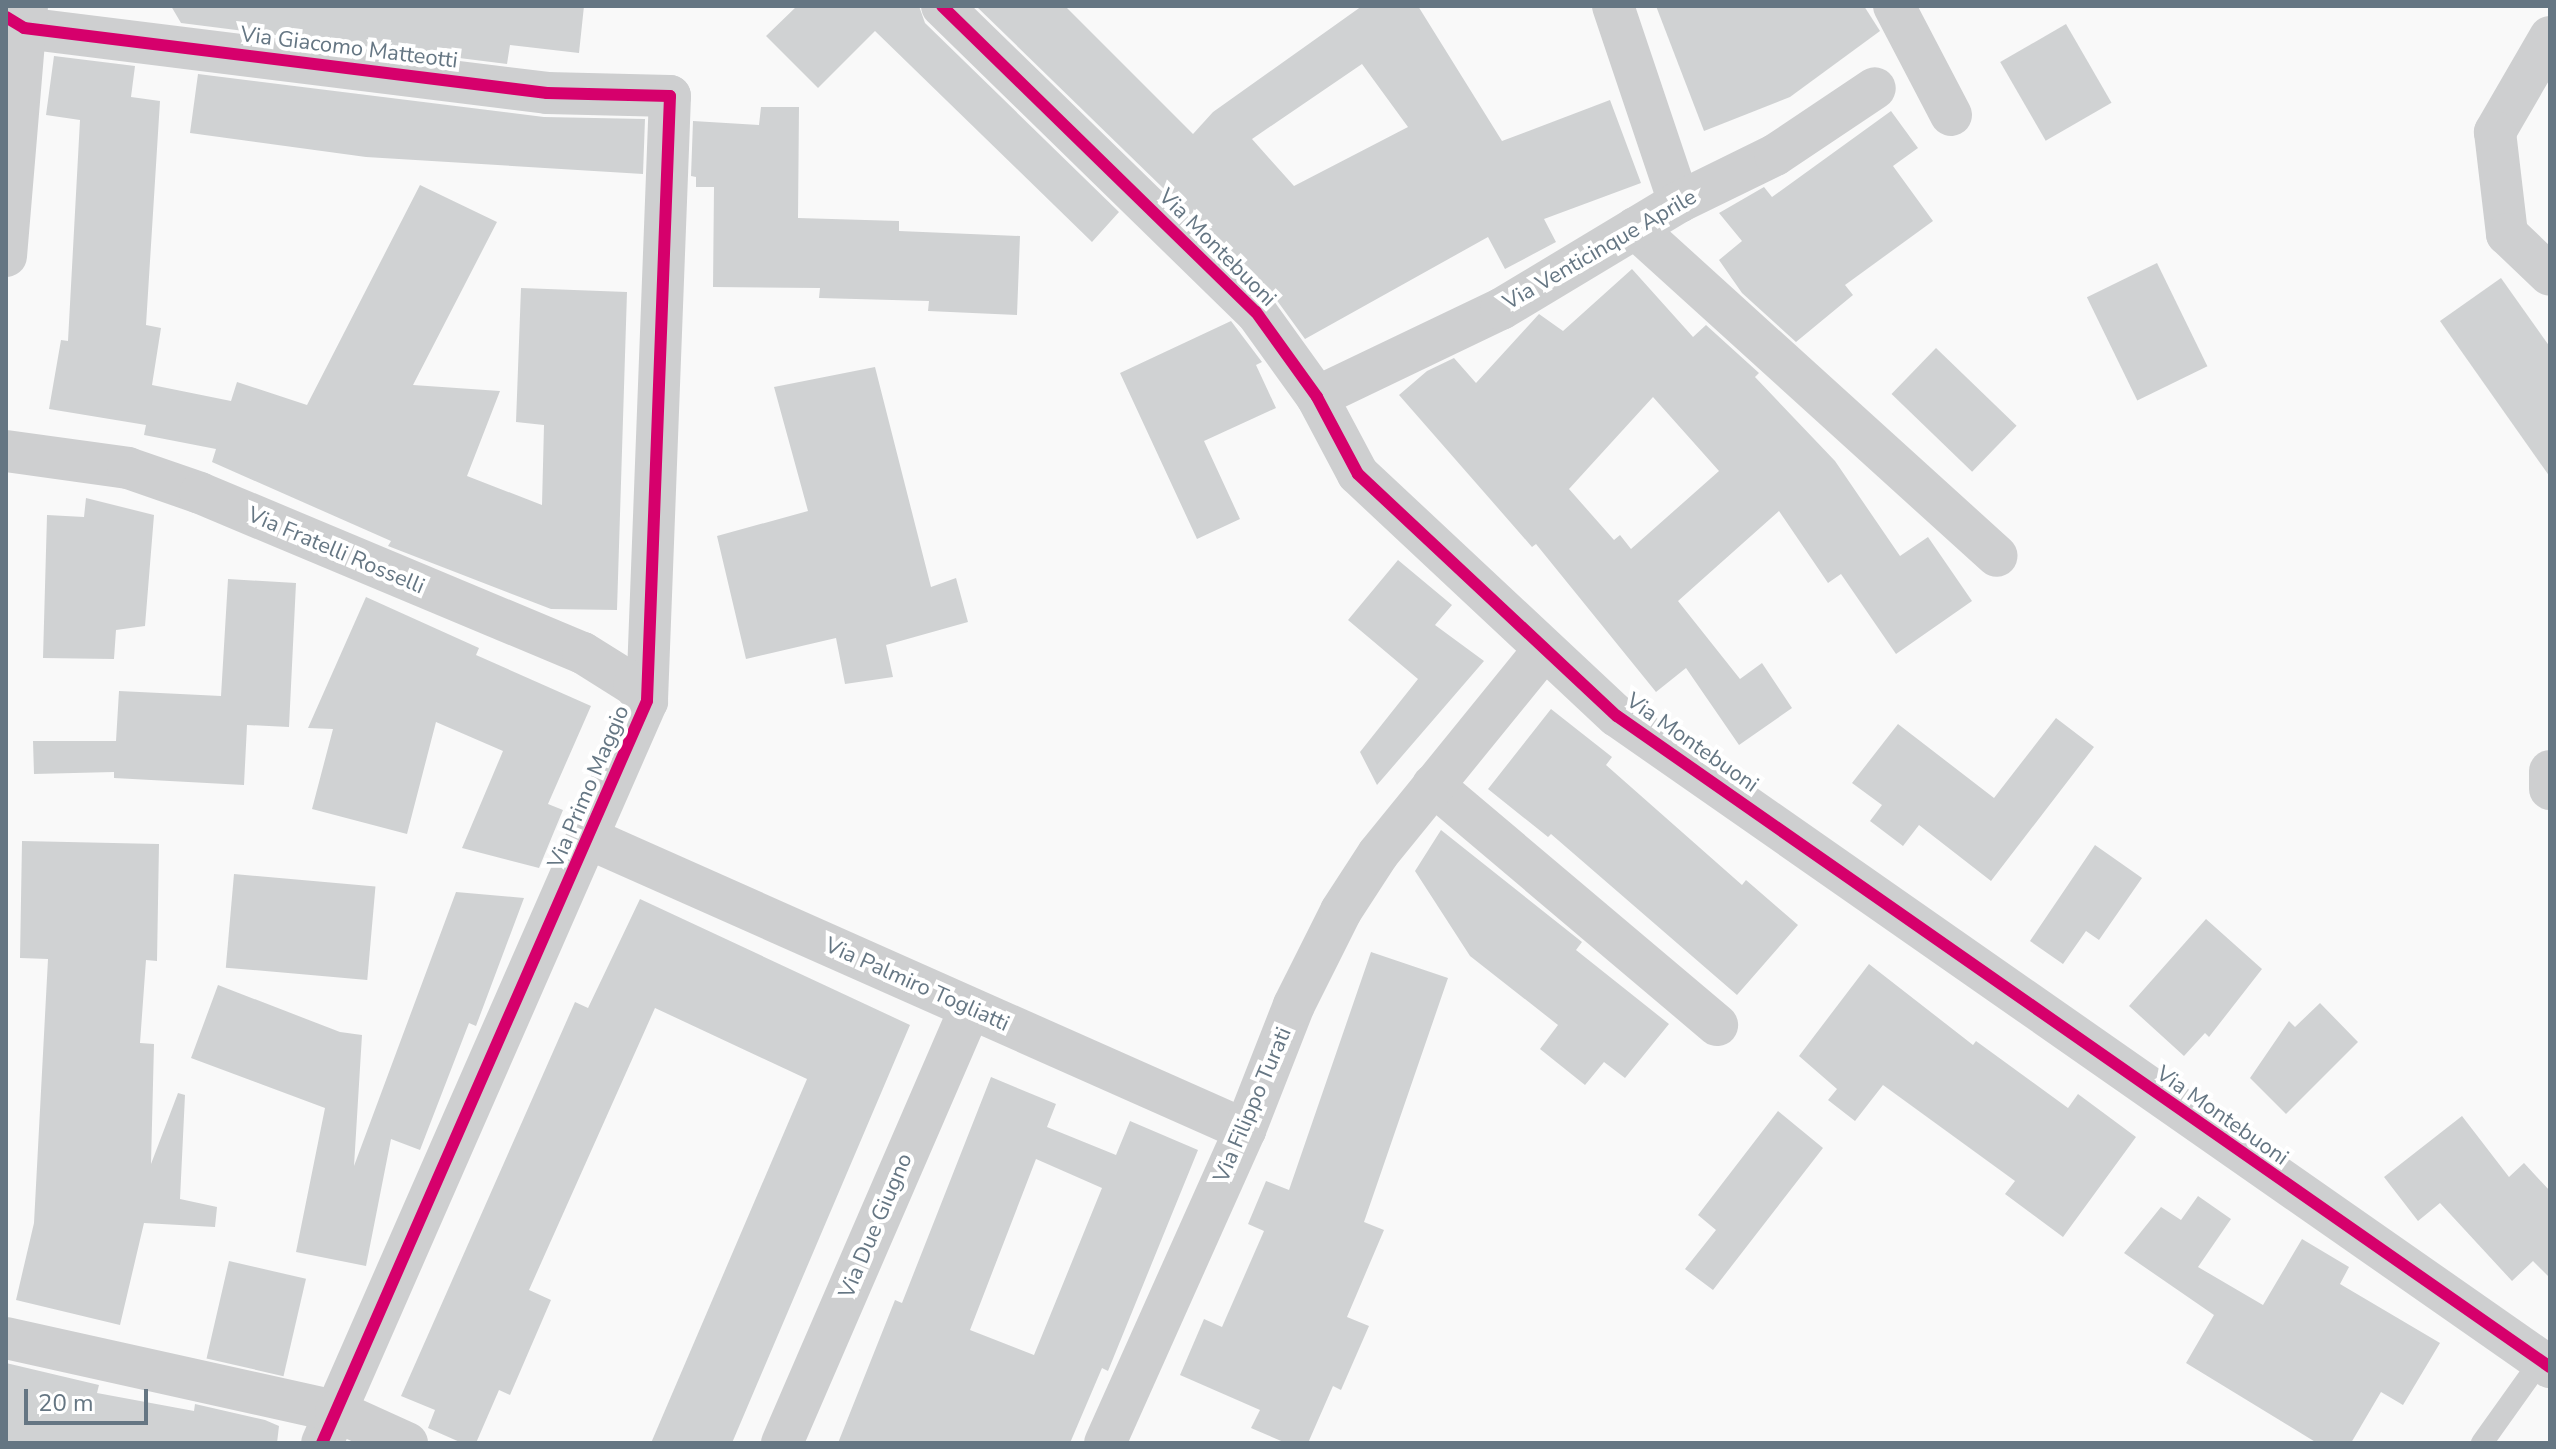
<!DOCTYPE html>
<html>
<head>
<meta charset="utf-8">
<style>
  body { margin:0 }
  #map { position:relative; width:2556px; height:1449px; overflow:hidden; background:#f9f9f9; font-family:"Nunito Sans",sans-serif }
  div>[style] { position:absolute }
  .building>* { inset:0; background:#d0d2d3; transform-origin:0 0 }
  .service>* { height:22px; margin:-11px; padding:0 11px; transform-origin:11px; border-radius:11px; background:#cecfd0 }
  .minor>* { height:42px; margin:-21px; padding:0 21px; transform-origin:21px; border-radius:21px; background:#cecfd0 }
  .cycleway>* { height:12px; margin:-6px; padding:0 6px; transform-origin:6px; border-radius:6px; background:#d6006c }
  span { translate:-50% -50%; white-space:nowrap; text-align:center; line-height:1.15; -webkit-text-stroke:8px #fff; paint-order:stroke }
  .street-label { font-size:22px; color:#657683 }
  .frame { position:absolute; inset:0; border:8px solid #657683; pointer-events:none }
  .scale { position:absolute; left:24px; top:1389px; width:124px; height:36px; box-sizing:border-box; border:4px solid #657683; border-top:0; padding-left:10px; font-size:24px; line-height:28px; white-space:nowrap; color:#657683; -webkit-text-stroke:6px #fff; paint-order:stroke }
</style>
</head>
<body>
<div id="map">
  <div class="building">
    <div style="clip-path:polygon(171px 6px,584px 6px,579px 53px,510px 45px,507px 64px,181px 23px)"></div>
    <div style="clip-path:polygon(797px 6px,919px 6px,925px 23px,1119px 212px,1092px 242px,875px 31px,818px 88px,766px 36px)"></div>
    <div style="clip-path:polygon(evenodd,976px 6px,1065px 6px,1193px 134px,1213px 112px,1362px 6px,1418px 6px,1502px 141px,1610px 100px,1641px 183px,1544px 219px,1556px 242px,1505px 269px,1488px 237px,1305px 339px,1273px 295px,976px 6px,1362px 64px,1408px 127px,1294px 186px,1252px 139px,1362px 64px)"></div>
    <div style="clip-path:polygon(1656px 6px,1864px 6px,1880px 31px,1790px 97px,1704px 131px)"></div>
    <div style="left:2066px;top:24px;width:91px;height:76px;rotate:60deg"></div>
    <div style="clip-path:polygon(54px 56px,135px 66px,131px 97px,160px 101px,146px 325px,161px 328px,152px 385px,231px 401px,237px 382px,307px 405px,420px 185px,497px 222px,413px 385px,500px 391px,467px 476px,542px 505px,544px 425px,516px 422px,521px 288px,627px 292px,617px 610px,551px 609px,388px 546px,391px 541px,212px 462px,216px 449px,144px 435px,146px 425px,49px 409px,61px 340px,68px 341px,80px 120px,46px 115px)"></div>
    <div style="clip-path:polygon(198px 74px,544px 117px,645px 119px,643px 174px,366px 157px,190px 133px)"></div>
    <div style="clip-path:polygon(761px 107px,799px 107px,798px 218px,899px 221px,899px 231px,1020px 236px,1017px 315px,928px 311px,929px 301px,819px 298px,820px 288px,713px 287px,714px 187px,696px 187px,696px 177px,691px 176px,693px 121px,759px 125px)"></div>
    <div style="clip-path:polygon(1891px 111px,1918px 148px,1893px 166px,1933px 221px,1845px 285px,1853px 295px,1796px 342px,1742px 293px,1719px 260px,1742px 241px,1719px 213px,1764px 187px,1772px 197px)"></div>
    <div style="left:2157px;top:263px;width:115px;height:78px;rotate:64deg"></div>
    <div style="clip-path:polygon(evenodd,1632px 269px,1693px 337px,1706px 325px,1759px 373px,1755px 377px,1835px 461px,1900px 556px,1928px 537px,1972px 601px,1896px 654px,1841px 574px,1828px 583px,1779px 511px,1678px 601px,1740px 679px,1762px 663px,1792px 708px,1739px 745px,1686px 668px,1656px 692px,1536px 544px,1532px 547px,1399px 395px,1427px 371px,1454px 358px,1476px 383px,1539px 314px,1563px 331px,1632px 269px,1653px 397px,1719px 471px,1631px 549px,1620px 535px,1614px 540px,1569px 489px,1653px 397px)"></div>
    <div style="clip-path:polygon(2501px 278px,2550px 347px,2550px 477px,2440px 321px)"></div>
    <div style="clip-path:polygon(1231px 321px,1262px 362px,1256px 365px,1276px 408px,1204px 441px,1240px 519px,1197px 539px,1120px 373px)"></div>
    <div style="left:1936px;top:348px;width:112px;height:64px;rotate:44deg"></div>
    <div style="clip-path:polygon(875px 367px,931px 587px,956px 578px,968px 622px,886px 645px,893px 677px,845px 684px,836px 638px,746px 659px,717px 536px,808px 511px,774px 387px)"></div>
    <div style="clip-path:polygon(86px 498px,154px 515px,145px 626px,116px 630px,114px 659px,43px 658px,47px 515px,84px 517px)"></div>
    <div style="clip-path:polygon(1398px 560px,1452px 605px,1435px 625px,1484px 661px,1377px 785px,1360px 752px,1418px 679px,1348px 620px)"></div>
    <div style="clip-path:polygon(228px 579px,296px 583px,289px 727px,247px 725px,244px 785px,114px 778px,114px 772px,34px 774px,33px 741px,116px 741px,119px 691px,221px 696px)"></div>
    <div style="clip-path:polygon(366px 597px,479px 648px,476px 655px,591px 706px,548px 804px,563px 810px,539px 868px,462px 848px,503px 751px,436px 722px,407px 834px,312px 809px,333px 729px,308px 728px)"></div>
    <div style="clip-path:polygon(1551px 709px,1612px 757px,1606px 765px,1742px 885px,1746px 880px,1798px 925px,1737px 995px,1551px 834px,1548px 837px,1488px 789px)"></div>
    <div style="clip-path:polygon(2056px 718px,2094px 747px,1991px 881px,1919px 825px,1903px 846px,1870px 821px,1882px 805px,1852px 783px,1898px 724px,1994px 798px)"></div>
    <div style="clip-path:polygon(1441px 830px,1582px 942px,1576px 950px,1669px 1024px,1625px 1078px,1604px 1062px,1585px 1085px,1540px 1049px,1558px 1025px,1470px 956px,1415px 871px)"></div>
    <div style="clip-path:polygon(22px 841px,159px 844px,157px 961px,146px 960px,140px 1043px,154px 1044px,151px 1164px,178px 1093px,185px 1095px,180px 1199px,217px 1207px,215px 1227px,144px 1223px,120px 1325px,16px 1300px,34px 1223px,48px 959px,20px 958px)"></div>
    <div style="clip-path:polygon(2095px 845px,2142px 878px,2099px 940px,2086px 931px,2063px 964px,2030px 941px)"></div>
    <div style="left:234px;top:874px;width:142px;height:94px;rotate:5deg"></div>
    <div style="clip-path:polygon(456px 892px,524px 898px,476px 1026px,469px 1023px,420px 1150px,391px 1139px,366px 1266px,296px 1252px,325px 1108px,191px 1058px,218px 985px,340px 1032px,362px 1035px,354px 1166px)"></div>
    <div style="clip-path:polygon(640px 899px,910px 1025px,732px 1443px,651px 1443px,807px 1079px,655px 1008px,529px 1290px,551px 1300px,510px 1395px,499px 1390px,476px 1443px,462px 1443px,428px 1428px,435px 1410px,401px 1396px,575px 1002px,588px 1008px)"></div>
    <div style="clip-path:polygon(2206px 919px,2262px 969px,2209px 1037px,2205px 1033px,2184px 1056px,2129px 1006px)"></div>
    <div style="clip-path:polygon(1371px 952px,1448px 978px,1364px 1222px,1384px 1230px,1347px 1317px,1369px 1326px,1341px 1390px,1333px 1386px,1308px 1443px,1286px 1443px,1251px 1428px,1260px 1410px,1180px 1375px,1204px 1319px,1222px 1327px,1264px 1231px,1248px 1224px,1266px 1181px,1289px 1190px)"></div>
    <div style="clip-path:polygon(1869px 964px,1973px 1045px,1976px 1041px,2068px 1108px,2078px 1094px,2136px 1137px,2063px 1237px,2005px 1194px,2015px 1181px,1883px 1085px,1855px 1121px,1828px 1100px,1837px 1089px,1799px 1056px)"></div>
    <div style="clip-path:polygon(2320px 1003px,2358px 1042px,2286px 1114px,2250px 1078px,2289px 1021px,2295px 1027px)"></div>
    <div style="clip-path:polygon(evenodd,991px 1077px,1056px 1104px,1047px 1127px,1116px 1155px,1130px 1121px,1198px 1150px,1108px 1371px,1102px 1368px,1070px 1443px,838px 1443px,895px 1300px,902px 1303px,991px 1077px,1036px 1159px,1102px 1188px,1034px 1355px,970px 1330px,1036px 1159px)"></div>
    <div style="clip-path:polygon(1778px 1111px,1823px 1148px,1713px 1290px,1685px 1269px,1716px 1230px,1698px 1215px)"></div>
    <div style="clip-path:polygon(2462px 1116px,2509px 1177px,2524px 1163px,2550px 1191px,2550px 1278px,2533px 1261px,2512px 1281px,2440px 1203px,2418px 1221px,2384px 1177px)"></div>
    <div style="clip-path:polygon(2198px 1196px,2231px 1219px,2198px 1267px,2263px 1305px,2302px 1239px,2349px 1267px,2340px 1284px,2440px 1343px,2403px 1405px,2381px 1392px,2351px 1443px,2317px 1443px,2186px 1363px,2214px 1315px,2124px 1253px,2161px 1207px,2181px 1220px)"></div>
    <div style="left:229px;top:1261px;width:79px;height:100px;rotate:13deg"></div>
    <div style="clip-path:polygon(6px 1363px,99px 1385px,97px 1393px,194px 1411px,195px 1404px,265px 1420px,279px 1426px,277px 1443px,6px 1443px)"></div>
  </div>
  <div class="service">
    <div style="left:2482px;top:1443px;width:98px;rotate:-54.5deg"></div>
  </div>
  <div class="minor">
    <div style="left:942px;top:6px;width:438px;rotate:44.3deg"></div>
    <div style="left:1256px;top:312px;width:105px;rotate:54.3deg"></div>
    <div style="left:1317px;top:397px;width:87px;rotate:62deg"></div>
    <div style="left:1358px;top:474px;width:354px;rotate:43.1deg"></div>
    <div style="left:1617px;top:716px;width:1138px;rotate:34.91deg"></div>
    <div style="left:1613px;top:6px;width:207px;rotate:71.4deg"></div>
    <div style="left:1894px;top:6px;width:123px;rotate:62.4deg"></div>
    <div style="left:6px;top:17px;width:21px;rotate:31deg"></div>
    <div style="left:24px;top:28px;width:527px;rotate:7.08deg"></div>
    <div style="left:547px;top:93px;width:123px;rotate:1.4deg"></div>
    <div style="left:670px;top:96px;width:605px;rotate:92.18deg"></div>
    <div style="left:647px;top:701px;width:810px;rotate:113.65deg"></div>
    <div style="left:2550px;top:37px;width:110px;rotate:120.1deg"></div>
    <div style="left:2495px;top:132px;width:103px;rotate:83.3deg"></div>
    <div style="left:2507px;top:234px;width:59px;rotate:43.6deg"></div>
    <div style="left:1635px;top:228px;width:488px;rotate:42.2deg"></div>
    <div style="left:6px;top:256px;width:251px;rotate:-85.2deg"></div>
    <div style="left:1317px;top:397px;width:204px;rotate:-25.6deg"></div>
    <div style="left:1501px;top:309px;width:208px;rotate:-31deg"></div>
    <div style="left:1679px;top:202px;width:107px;rotate:-26.1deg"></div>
    <div style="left:1775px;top:155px;width:120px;rotate:-33.8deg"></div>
    <div style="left:6px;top:451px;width:123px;rotate:7.9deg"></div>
    <div style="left:128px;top:468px;width:76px;rotate:19.1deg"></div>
    <div style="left:200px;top:493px;width:415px;rotate:22.7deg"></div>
    <div style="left:583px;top:653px;width:60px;rotate:32.1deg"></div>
    <div style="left:634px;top:685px;width:21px;rotate:51deg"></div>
    <div style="left:2550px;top:771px;width:18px;rotate:90deg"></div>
    <div style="left:1433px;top:785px;width:372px;rotate:40.2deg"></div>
    <div style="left:590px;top:839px;width:717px;rotate:23.95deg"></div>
    <div style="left:6px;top:1338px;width:338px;rotate:12.5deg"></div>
    <div style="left:336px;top:1411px;width:78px;rotate:24.3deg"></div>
    <div style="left:782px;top:1443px;width:473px;rotate:-66.6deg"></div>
    <div style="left:1105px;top:1443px;width:343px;rotate:-65.9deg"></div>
    <div style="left:1245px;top:1130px;width:134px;rotate:-68.6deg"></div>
    <div style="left:1294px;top:1005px;width:105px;rotate:-63.4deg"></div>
    <div style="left:1341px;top:911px;width:68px;rotate:-57deg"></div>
    <div style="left:1378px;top:854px;width:263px;rotate:-50.9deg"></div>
  </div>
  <div class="cycleway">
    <div style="left:942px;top:6px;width:438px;rotate:44.3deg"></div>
    <div style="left:1256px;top:312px;width:105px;rotate:54.3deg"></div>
    <div style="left:1317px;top:397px;width:87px;rotate:62deg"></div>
    <div style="left:1358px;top:474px;width:354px;rotate:43.1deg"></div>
    <div style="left:1617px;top:716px;width:1138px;rotate:34.91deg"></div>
    <div style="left:6px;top:17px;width:21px;rotate:31deg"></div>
    <div style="left:24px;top:28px;width:527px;rotate:7.08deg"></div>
    <div style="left:547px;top:93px;width:123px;rotate:1.4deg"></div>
    <div style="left:670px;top:96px;width:605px;rotate:92.18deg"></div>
    <div style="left:647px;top:701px;width:810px;rotate:113.65deg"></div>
  </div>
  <div class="street-label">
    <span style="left:349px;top:48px;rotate:7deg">Via Giacomo Matteotti</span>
    <span style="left:1217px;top:248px;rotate:45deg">Via Montebuoni</span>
    <span style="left:1600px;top:250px;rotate:-30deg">Via Venticinque Aprile</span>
    <span style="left:336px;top:551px;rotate:23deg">Via Fratelli Rosselli</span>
    <span style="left:1692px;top:743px;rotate:35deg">Via Montebuoni</span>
    <span style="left:589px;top:787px;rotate:-67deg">Via Primo Maggio</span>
    <span style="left:917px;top:985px;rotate:24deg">Via Palmiro Togliatti</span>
    <span style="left:1253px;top:1105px;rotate:-67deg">Via Filippo Turati</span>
    <span style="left:2222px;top:1116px;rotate:35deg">Via Montebuoni</span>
    <span style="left:876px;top:1226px;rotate:-67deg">Via Due Giugno</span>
  </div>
  <div class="frame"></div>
  <div class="scale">20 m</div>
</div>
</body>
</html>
